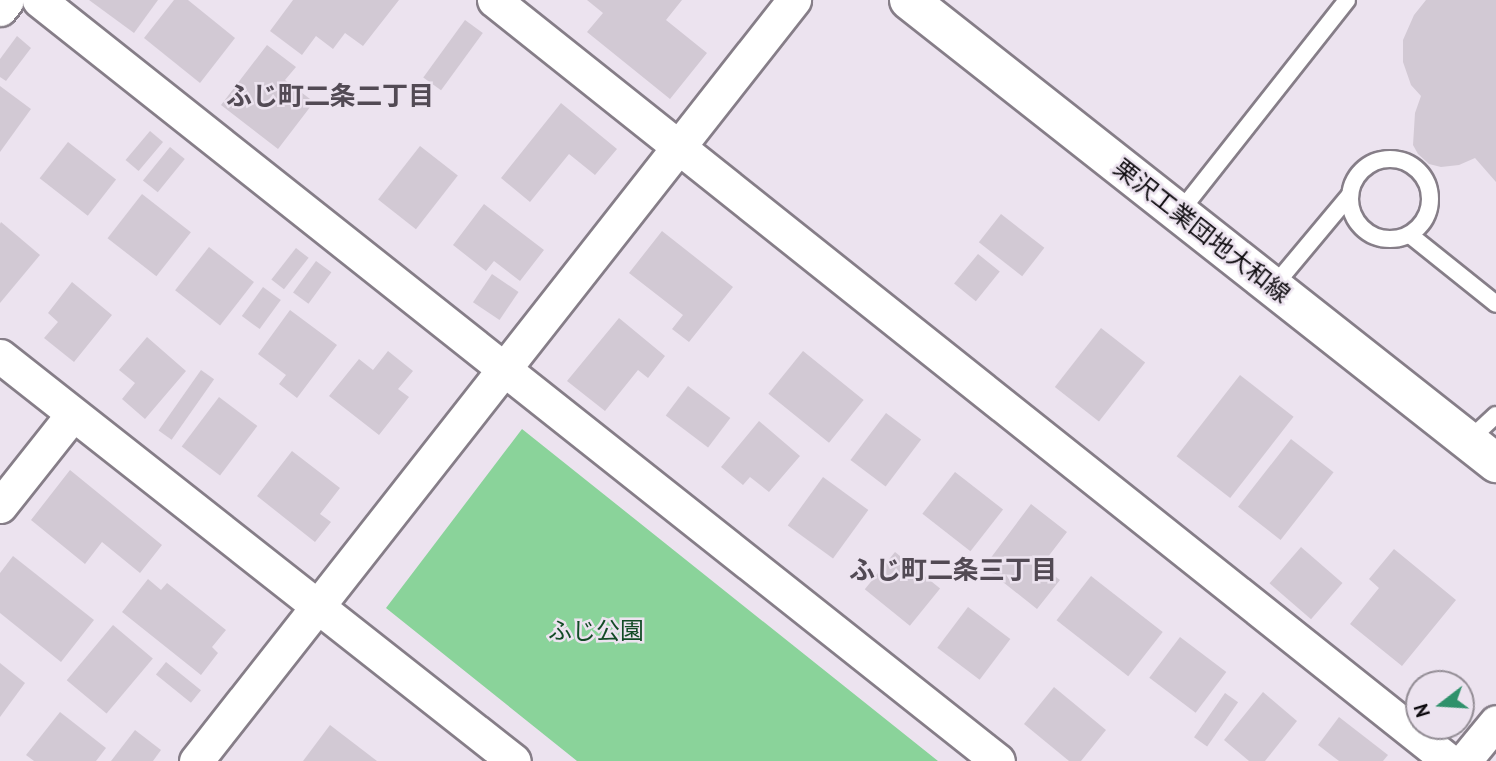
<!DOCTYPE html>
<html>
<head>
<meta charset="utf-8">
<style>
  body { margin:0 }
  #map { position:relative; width:1496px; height:761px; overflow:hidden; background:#ece3ef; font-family:"PT Sans","Noto Sans JP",sans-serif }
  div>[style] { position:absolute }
  .green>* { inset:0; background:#8ad39a }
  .building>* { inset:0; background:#d2c9d4; transform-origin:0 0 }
  .roads { filter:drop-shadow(2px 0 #867e88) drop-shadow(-2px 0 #867e88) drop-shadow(0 2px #867e88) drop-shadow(0 -2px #867e88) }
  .lane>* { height:16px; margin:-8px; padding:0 8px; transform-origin:8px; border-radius:8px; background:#fff }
  .lane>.ring { margin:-8px; padding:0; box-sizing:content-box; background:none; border:16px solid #fff; border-radius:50% }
  .street>* { height:33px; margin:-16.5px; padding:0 16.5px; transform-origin:16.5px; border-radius:16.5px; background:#fff }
  .secondary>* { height:38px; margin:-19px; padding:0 19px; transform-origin:19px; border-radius:19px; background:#fff }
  span { translate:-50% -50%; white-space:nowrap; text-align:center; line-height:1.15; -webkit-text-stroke:5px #ece3ef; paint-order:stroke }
  .street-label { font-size:24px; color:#0e0b0f }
  .park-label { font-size:24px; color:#124b25 }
  .neighbourhood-label { font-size:26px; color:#524a54; font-weight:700 }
  .north { position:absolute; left:1405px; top:670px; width:70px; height:70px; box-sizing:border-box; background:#ece3ef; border:2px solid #938d95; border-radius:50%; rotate:253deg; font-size:19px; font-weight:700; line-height:28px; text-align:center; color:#0e0b0f }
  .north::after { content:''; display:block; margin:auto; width:24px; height:32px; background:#2f916b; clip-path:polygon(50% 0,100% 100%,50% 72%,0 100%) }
</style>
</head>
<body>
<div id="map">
  <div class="green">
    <div style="clip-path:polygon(522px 429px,938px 761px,939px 761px,577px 761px,386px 608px)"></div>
  </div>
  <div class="building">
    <div style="clip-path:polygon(89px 0,158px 0,134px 33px)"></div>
    <div style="clip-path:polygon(174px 0,188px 0,235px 38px,200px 83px,144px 38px)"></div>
    <div style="clip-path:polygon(293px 0,399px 0,363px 46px,345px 33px,333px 49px,316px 36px,302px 55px,270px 31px)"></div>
    <div style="clip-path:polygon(587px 0,682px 0,666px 20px,707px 53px,670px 99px,587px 32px,603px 13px)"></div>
    <div style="clip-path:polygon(1426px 0,1496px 0,1496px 182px,1475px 158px,1459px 165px,1441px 167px,1429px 164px,1418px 154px,1413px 145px,1415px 113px,1421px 96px,1411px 85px,1403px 62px,1403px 40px,1414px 15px)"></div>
    <div style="left:465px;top:20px;width:22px;height:71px;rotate:36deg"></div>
    <div style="clip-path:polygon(17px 36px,31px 48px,6px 81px,0 77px,0 59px)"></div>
    <div style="clip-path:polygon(267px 45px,296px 67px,285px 80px,314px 102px,278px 149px,221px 105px)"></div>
    <div style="clip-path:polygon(0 86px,31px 109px,0 152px)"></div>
    <div style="clip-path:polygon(561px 103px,617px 149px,595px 175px,569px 154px,530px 202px,501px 178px)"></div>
    <div style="left:150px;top:131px;width:17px;height:38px;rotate:40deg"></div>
    <div style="left:68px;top:142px;width:61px;height:46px;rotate:38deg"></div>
    <div style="left:420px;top:146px;width:48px;height:68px;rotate:38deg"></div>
    <div style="left:170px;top:147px;width:19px;height:43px;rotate:39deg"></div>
    <div style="left:142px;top:194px;width:62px;height:56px;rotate:38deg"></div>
    <div style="clip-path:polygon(484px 204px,544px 250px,520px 281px,494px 261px,486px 271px,453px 245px)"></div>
    <div style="left:1001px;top:214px;width:55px;height:36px;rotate:38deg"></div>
    <div style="clip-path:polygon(1px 222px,40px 255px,0 303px,0 224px)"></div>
    <div style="clip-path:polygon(662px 231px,733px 287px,689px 342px,672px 329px,683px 315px,629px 273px)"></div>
    <div style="left:209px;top:247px;width:57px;height:55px;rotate:38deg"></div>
    <div style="left:296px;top:248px;width:16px;height:40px;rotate:38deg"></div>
    <div style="left:978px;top:254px;width:28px;height:38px;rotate:39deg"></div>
    <div style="left:316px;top:261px;width:19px;height:39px;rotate:36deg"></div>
    <div style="left:492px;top:274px;width:32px;height:34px;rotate:34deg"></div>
    <div style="clip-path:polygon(72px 282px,112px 315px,74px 362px,44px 338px,58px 322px,48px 313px)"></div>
    <div style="left:263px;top:287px;width:22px;height:36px;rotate:36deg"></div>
    <div style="clip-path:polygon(290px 310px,337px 345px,297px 398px,279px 384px,286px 375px,258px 354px)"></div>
    <div style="clip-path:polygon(619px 318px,665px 356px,648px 378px,638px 370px,605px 411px,567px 381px)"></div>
    <div style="left:1101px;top:328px;width:56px;height:75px;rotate:38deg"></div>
    <div style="clip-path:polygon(147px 337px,186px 371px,145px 419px,122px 399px,135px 383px,119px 370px)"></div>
    <div style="clip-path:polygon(388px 351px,413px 371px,398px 389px,409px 397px,379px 435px,329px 396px,359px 359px,373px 370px)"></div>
    <div style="left:803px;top:351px;width:78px;height:55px;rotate:39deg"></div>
    <div style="left:201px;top:370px;width:16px;height:74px;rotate:35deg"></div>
    <div style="left:1240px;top:375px;width:68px;height:103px;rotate:38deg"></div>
    <div style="left:688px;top:386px;width:53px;height:37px;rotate:37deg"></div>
    <div style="left:219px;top:397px;width:48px;height:62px;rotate:37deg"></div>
    <div style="left:886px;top:413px;width:44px;height:59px;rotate:37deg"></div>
    <div style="clip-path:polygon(759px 421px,800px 456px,769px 492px,750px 477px,743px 485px,721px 467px)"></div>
    <div style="left:1291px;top:439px;width:54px;height:86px;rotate:38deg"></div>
    <div style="clip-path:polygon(292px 451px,340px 488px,320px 514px,331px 522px,315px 542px,257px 496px)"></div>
    <div style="clip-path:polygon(70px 470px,162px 545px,140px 573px,102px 542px,85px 564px,31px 520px)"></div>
    <div style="left:955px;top:472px;width:61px;height:53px;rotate:38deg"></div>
    <div style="left:823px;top:477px;width:56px;height:60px;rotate:36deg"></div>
    <div style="clip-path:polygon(1031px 504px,1067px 532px,1041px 566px,1060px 580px,1037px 609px,984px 567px)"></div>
    <div style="left:1301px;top:547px;width:55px;height:48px;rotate:41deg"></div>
    <div style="clip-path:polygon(1394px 549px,1456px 600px,1402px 666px,1350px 624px,1379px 588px,1369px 579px)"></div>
    <div style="left:895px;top:552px;width:58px;height:48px;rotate:39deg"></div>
    <div style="clip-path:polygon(13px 556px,94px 620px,61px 662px,0 613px,0 573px)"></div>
    <div style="left:1091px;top:576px;width:91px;height:56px;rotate:38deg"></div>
    <div style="clip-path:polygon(148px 579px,161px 590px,167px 583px,226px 630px,212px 647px,218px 653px,201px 675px,122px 612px)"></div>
    <div style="left:968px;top:607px;width:53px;height:51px;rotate:37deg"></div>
    <div style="left:113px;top:625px;width:52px;height:72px;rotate:40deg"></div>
    <div style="left:1180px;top:637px;width:58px;height:51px;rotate:37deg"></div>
    <div style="left:166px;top:662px;width:45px;height:16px;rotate:39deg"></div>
    <div style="clip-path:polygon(0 663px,25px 683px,0 717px)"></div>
    <div style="clip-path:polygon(1054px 687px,1106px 730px,1081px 761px,1069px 761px,1024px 724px)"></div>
    <div style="clip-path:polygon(1263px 692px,1297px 721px,1265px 761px,1249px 761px,1224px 740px)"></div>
    <div style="left:1225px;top:693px;width:16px;height:54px;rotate:35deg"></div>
    <div style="clip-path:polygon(60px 712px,106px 748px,96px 761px,34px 761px,26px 755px)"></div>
    <div style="clip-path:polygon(1339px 717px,1388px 755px,1383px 761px,1339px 761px,1318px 745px)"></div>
    <div style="clip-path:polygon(330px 725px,377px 761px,303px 761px)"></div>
    <div style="clip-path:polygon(135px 730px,161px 750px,153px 761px,111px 761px)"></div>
  </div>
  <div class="roads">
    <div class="lane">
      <div class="ring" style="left:1350px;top:159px;width:64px;height:64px"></div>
      <div style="left:1179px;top:213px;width:271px;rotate:-51.7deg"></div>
      <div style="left:1410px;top:235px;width:110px;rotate:38.7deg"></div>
      <div style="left:1273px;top:287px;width:119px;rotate:-50.1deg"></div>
      <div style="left:1468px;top:441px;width:38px;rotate:-43deg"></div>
    </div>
    <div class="street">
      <div style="left:39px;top:0;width:1224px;rotate:38.43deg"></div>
      <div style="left:494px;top:0;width:1221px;rotate:38.55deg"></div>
      <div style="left:0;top:9px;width:11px;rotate:-52deg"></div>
      <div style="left:0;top:356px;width:654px;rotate:38.24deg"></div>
      <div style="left:0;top:506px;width:117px;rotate:-51.6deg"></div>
      <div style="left:196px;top:761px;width:968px;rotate:-51.84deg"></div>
      <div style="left:1464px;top:761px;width:50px;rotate:-50.6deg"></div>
    </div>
    <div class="secondary">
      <div style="left:909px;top:0;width:748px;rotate:38.26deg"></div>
    </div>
  </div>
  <div class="street-label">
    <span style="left:1202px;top:231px;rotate:38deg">栗沢工業団地大和線</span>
  </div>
  <div class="park-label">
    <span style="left:596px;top:631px">ふじ公園</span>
  </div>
  <div class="neighbourhood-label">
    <span style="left:330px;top:96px">ふじ町二条二丁目</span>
    <span style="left:953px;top:570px">ふじ町二条三丁目</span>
  </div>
  <div class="north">N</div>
</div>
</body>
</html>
